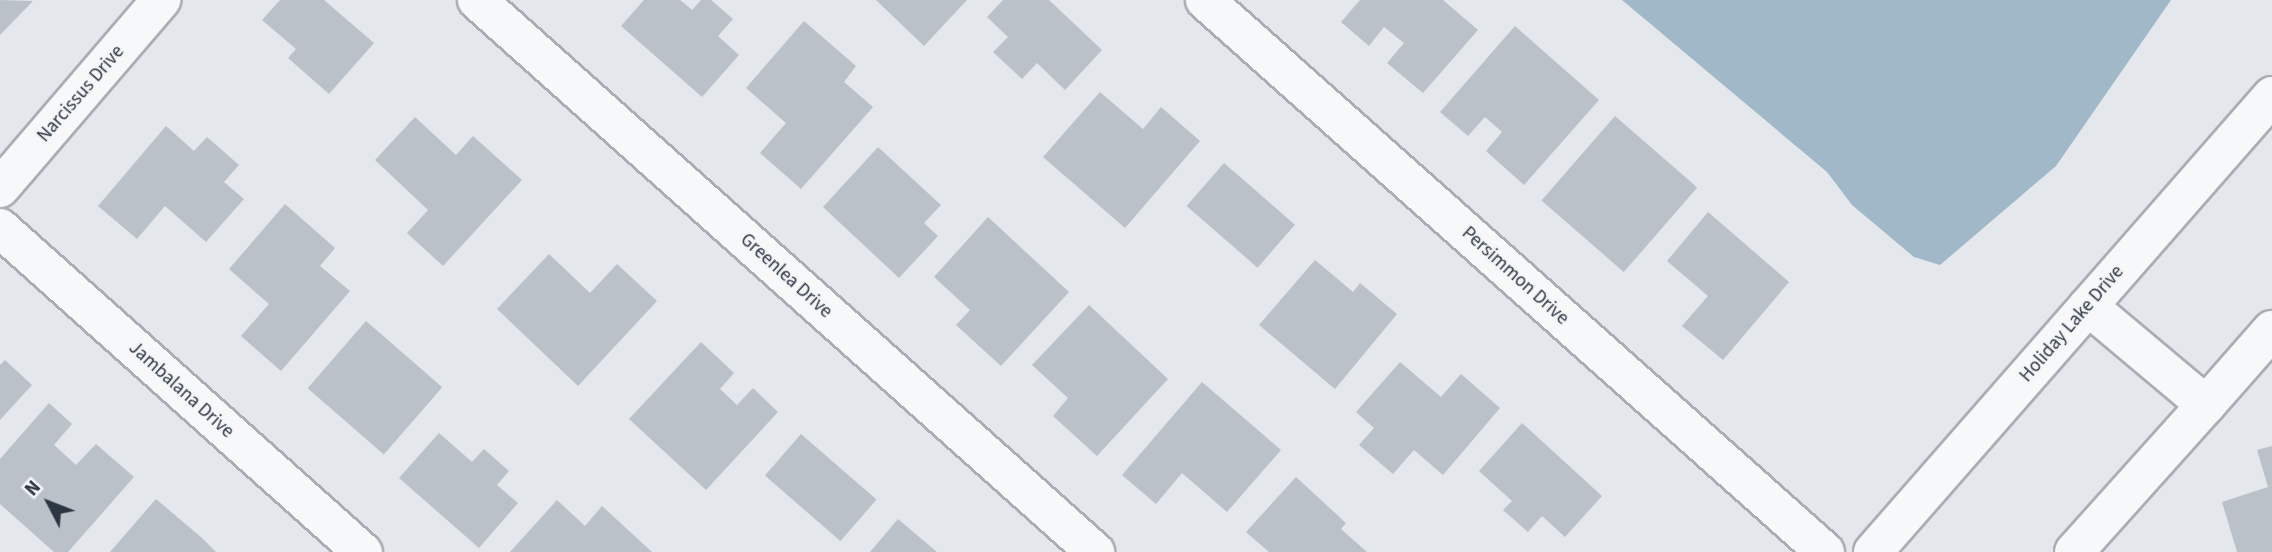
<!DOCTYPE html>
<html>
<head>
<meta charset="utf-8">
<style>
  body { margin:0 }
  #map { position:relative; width:2272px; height:552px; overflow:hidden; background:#e4e7eb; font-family:"Source Sans 3",sans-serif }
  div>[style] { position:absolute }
  .water>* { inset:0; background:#a1b8c9 }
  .building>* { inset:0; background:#bbc1c8; transform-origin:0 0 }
  .roads { filter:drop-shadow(2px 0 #a9aeb5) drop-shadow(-2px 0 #a9aeb5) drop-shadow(0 2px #a9aeb5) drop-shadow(0 -2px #a9aeb5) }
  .minor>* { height:38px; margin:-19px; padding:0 19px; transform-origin:19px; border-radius:19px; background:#f7f8f9 }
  span { translate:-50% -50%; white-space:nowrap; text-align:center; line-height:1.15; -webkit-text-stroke:5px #f4f6f8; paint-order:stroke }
  .street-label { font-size:19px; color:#2c3643 }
  .north { position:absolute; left:14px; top:468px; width:70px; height:70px; -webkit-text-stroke:5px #f4f6f8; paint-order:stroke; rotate:312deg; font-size:19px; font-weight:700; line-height:28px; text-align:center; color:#2c3643 }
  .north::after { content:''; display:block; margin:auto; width:24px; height:32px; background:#2c3643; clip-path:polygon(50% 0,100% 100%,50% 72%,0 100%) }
</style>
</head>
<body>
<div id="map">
  <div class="water">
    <div style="clip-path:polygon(1622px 0,2171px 0,2056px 166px,1940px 265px,1914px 257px,1852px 205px,1827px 172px)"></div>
  </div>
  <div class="building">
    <div style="clip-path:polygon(0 0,33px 1px,0 35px)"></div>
    <div style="clip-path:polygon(280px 0,324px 0,374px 43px,329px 94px,288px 58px,296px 49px,262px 20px)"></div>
    <div style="clip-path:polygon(644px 0,680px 0,692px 10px,701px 0,711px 0,733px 19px,718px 36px,739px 55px,702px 97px,621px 26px)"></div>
    <div style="clip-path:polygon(876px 0,967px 0,924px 46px)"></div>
    <div style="clip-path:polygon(1003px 0,1049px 0,1102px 50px,1065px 90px,1037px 63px,1022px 79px,993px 52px,1008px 37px,987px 17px)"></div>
    <div style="clip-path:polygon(1360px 0,1443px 0,1478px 30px,1423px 93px,1387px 63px,1404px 43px,1384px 27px,1369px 46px,1341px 22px)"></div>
    <div style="clip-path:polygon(804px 21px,856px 66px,844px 82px,873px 107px,801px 189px,760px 153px,786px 123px,746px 88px)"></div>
    <div style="clip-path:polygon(1515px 26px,1599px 100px,1524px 185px,1486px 151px,1502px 132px,1485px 117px,1468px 136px,1440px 112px)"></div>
    <div style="clip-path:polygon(1100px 92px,1143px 129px,1161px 107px,1200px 141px,1125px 228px,1043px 157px)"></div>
    <div style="left:1615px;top:116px;width:109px;height:112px;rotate:41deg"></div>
    <div style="clip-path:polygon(415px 117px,456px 155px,473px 136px,522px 180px,443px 266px,407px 233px,428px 210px,375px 160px)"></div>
    <div style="clip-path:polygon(166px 126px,194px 151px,207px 137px,239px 165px,224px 182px,244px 199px,206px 242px,165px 206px,137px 239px,98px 206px)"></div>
    <div style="clip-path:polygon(878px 147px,941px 205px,924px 223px,938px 236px,899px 278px,823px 207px)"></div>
    <div style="left:1224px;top:163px;width:94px;height:57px;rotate:41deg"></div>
    <div style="clip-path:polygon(285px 204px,335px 248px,320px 266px,350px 291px,281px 371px,241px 336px,269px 304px,229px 269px)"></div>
    <div style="clip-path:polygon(1708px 212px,1789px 282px,1723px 360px,1682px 326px,1708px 296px,1667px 261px)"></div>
    <div style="clip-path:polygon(988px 217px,1069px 292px,1001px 366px,956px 325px,970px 310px,934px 277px)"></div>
    <div style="clip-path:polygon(549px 254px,590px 293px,617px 264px,657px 301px,578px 386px,497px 309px)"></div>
    <div style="clip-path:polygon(1315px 260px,1353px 292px,1360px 283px,1397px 314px,1335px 389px,1259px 325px)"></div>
    <div style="clip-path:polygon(1089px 305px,1168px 379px,1097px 456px,1053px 416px,1068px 398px,1032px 365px)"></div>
    <div style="left:366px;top:321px;width:101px;height:89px;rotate:41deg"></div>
    <div style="clip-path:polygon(701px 342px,734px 373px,720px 389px,737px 405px,753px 388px,778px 412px,706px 490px,629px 419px)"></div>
    <div style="clip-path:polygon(5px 360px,32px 385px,0 420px,0 365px)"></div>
    <div style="clip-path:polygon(1400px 362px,1441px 397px,1461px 374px,1500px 408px,1443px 475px,1414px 450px,1393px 474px,1359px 445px,1374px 428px,1356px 412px)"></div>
    <div style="clip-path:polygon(1202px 382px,1281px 450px,1227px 512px,1182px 473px,1156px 504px,1122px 475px)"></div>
    <div style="clip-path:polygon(49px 403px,72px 424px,54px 445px,76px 465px,96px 444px,134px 477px,68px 552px,54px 552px,0 504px,0 459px)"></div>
    <div style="clip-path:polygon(1522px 423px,1602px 496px,1565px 537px,1542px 516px,1528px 532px,1503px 510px,1512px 501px,1479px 471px)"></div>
    <div style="clip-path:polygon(439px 433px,472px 462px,484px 449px,509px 471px,497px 485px,518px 503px,479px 548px,399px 478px)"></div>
    <div style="left:801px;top:434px;width:100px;height:55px;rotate:41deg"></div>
    <div style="clip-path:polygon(2272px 446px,2272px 552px,2237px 552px,2222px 502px,2268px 487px,2257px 450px)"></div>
    <div style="clip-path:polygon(1296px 477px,1346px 523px,1341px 529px,1367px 552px,1269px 552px,1246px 532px)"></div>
    <div style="clip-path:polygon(156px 499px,202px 538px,216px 552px,110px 552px)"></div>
    <div style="clip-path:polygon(557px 500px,585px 526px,602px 506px,652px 552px,510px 552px)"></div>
    <div style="clip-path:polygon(898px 519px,937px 552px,870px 552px)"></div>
  </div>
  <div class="roads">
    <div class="minor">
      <div style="left:477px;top:0;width:829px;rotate:41.77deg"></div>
      <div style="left:1205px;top:0;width:830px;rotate:41.68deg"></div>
      <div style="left:0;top:188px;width:248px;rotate:-49.4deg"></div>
      <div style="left:0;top:228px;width:487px;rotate:41.8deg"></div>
      <div style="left:2088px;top:306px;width:154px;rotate:40deg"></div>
      <div style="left:2206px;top:405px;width:100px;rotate:-48.7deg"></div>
      <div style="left:1873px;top:552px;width:606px;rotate:-48.81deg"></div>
      <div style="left:2074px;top:552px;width:198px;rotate:-48.1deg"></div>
    </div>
  </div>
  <div class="street-label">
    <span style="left:81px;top:94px;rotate:-49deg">Narcissus Drive</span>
    <span style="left:786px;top:276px;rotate:42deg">Greenlea Drive</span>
    <span style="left:1515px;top:276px;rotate:42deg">Persimmon Drive</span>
    <span style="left:2072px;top:324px;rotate:-49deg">Holiday Lake Drive</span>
    <span style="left:181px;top:390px;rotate:42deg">Jambalana Drive</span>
  </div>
  <div class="north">N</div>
</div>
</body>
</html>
